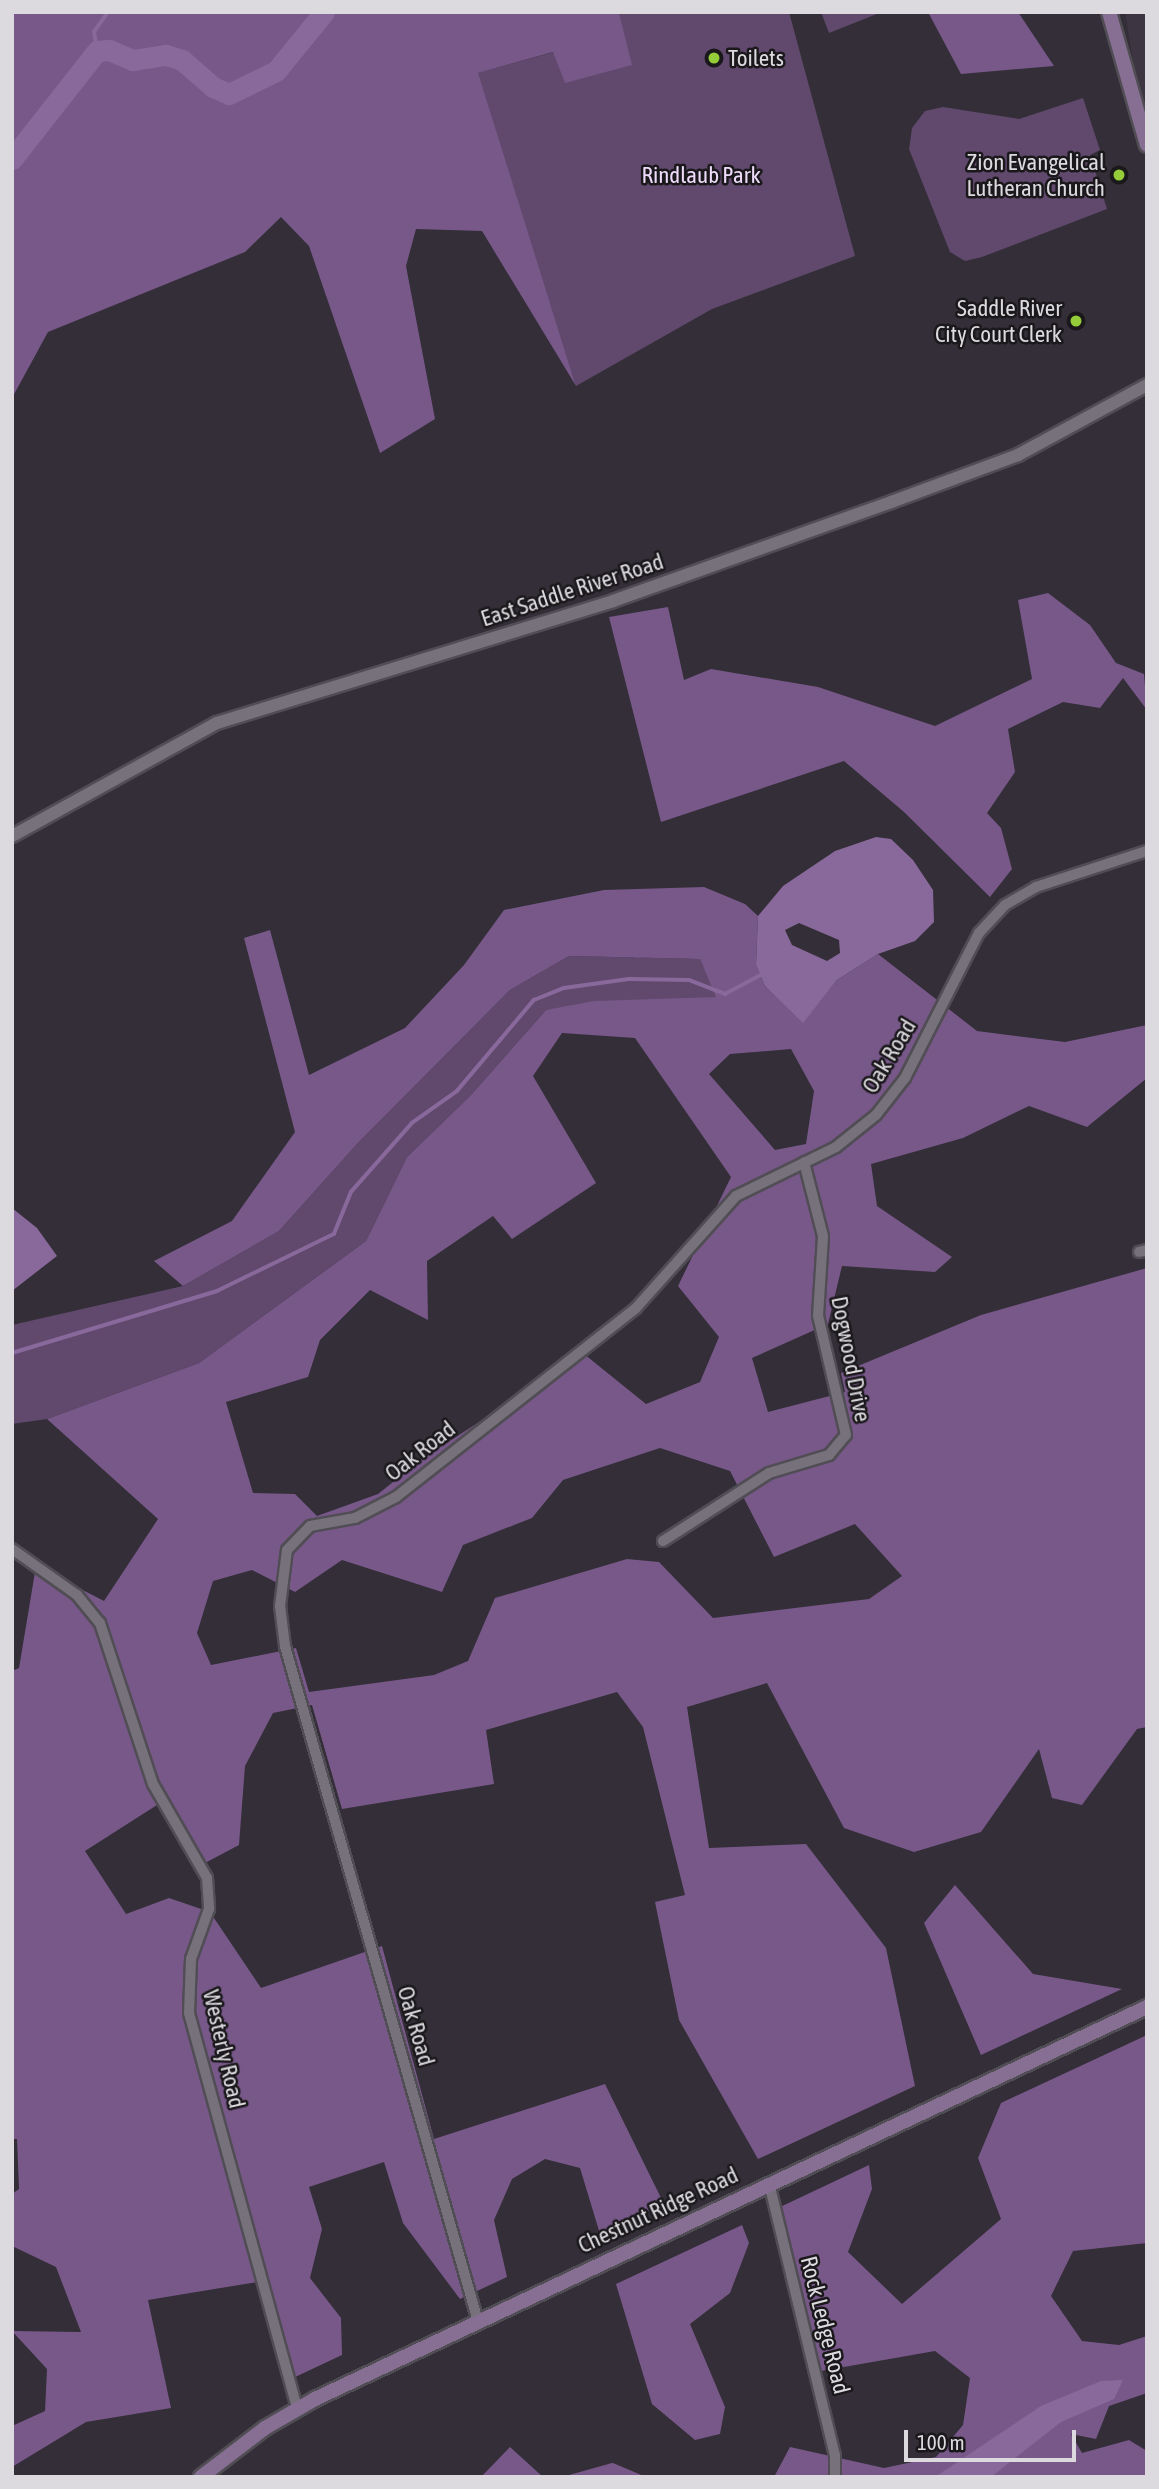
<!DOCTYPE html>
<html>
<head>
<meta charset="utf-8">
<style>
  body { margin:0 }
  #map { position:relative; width:1159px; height:2489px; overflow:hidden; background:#332e37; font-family:"Asap Condensed",sans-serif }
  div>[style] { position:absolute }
  .built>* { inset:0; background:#3e3543 }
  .green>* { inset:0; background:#60496d }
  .forest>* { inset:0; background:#775889 }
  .water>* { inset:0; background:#89699b }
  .stream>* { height:3.5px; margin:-1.75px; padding:0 1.75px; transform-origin:1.75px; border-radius:1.75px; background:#89699b }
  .river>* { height:21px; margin:-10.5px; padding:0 10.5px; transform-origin:10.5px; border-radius:10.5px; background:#89699b }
  .roads { filter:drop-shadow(2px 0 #514d54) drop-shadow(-2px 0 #514d54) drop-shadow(0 2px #514d54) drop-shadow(0 -2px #514d54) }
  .minor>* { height:10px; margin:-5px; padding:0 5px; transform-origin:5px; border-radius:5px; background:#77717b }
  .tertiary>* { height:12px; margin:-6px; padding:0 6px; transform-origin:6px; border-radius:6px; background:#77717b }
  .secondary>* { height:14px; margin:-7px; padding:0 7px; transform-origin:7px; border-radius:7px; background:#866f92 }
  .dots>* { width:19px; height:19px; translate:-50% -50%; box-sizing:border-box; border:4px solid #1a181b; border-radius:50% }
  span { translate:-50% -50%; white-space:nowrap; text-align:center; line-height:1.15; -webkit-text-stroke:5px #1a181b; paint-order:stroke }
  .poi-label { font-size:23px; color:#dddadf }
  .left { translate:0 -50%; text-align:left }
  .right { translate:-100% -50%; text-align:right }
  .park-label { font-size:23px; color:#eedbfa }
  .street-label { font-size:23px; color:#dddadf }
  .frame { position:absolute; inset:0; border:14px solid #dddadf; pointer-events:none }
  .scale { position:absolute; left:904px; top:2430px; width:172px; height:32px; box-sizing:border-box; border:4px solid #dddadf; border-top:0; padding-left:9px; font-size:21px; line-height:24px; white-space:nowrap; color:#dddadf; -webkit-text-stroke:5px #1a181b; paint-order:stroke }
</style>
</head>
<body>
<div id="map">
  <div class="built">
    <div style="clip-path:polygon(1125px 12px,1147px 12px,1147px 114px,1134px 68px)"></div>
  </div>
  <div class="green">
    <div style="clip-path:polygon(619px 12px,789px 12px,855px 256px,712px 309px,576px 386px,477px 73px,554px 52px,631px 65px)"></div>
    <div style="clip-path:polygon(821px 12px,882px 12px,829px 33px)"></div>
    <div style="clip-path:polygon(1083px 98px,1100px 150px,1090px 155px,1107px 209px,982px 257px,965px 261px,950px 252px,909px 149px,912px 128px,925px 111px,943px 107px,1019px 119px)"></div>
    <div style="clip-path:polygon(569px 956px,700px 959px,717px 997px,546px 1010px,471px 1095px,407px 1157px,366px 1241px,199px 1363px,47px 1419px,12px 1424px,12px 1325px,183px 1286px,279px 1231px,357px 1144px,510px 990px)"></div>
  </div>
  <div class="forest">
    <div style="clip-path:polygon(12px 12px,619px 12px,632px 65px,565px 83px,553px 52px,478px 73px,576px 386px,482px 231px,416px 229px,406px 266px,435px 419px,380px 453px,309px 246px,281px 217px,245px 252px,48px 332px,12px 398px)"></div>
    <div style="clip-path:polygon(928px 12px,1018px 12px,1054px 66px,961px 74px)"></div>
    <div style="clip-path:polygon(1048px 593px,1090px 625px,1116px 663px,1144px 674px,1147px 710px,1123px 678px,1100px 708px,1063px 702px,1008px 729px,1015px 772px,987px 813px,1001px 828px,1012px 869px,990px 897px,904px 812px,844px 761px,661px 822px,609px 617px,668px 607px,684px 680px,711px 669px,818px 687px,935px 726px,1032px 679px,1018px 600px)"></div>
    <div style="clip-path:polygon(evenodd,704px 887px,745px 904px,758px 916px,756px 965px,765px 986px,803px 1022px,837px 980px,878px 954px,977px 1031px,1065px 1042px,1147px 1025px,1147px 1078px,1087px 1127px,1029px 1106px,963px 1138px,871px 1164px,877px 1206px,952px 1257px,935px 1272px,842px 1266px,828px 1324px,752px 1358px,768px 1412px,845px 1392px,841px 1373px,981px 1315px,1147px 1268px,1147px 1727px,1137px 1729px,1082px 1805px,1052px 1798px,1039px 1749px,981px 1832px,914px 1852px,844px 1828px,767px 1683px,687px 1707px,709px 1848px,806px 1844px,886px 1948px,915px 2086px,758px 2159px,679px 2020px,655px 1902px,685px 1895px,643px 1727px,617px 1692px,486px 1730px,494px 1784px,342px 1809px,312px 1705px,273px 1713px,245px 1766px,239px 1845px,205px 1863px,168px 1798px,85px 1851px,126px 1914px,169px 1898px,210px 1912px,261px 1988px,382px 1946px,434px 2139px,605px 2084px,664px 2204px,600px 2234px,580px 2168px,545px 2159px,512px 2179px,494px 2220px,507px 2277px,460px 2299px,403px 2223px,384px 2162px,309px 2187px,322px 2229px,310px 2278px,341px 2318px,342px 2355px,293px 2378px,263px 2281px,148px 2300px,171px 2408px,86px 2422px,12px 2467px,12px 2426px,45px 2411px,47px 2369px,12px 2331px,81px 2332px,56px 2267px,12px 2246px,12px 2194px,19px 2189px,17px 2139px,12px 2139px,12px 1671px,19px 1668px,36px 1566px,104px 1601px,158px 1519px,47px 1419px,199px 1363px,366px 1241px,407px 1157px,471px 1095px,546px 1010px,594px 1001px,716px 997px,700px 959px,569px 956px,510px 990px,357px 1144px,279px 1231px,183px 1286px,154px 1261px,232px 1221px,295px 1132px,244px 938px,270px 930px,309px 1075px,405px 1028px,464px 965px,504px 910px,604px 890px,704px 887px,562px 1033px,635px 1038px,731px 1177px,678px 1286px,719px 1337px,700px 1382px,646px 1404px,584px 1354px,422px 1459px,378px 1494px,317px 1516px,295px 1494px,253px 1493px,226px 1402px,308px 1377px,320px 1340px,370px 1290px,428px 1320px,427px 1261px,493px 1216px,512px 1239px,596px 1183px,533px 1076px,562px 1033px,704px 887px,791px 1049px,814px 1091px,806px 1144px,775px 1150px,709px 1074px,730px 1054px,791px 1049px,704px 887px,660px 1448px,730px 1471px,774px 1557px,855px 1524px,902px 1576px,869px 1599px,713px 1618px,659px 1562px,627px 1559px,495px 1598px,468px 1661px,434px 1675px,309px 1692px,296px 1648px,211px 1665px,197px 1633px,213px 1581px,252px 1570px,295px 1592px,342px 1560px,442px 1592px,463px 1545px,532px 1518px,563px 1480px,660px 1448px)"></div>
    <div style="clip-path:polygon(955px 1885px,1033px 1974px,1122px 1989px,981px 2055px,924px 1923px)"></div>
    <div style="clip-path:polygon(1147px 2035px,1147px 2243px,1073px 2251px,1051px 2296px,1082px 2341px,1119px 2345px,1147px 2336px,1147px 2393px,1109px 2406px,1096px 2439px,1071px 2434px,1082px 2453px,1129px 2440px,1147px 2451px,1147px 2477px,774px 2477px,790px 2447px,884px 2468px,936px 2457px,963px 2425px,970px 2378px,935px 2351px,821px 2371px,778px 2208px,869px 2165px,872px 2189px,848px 2252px,902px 2304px,1001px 2219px,978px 2158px,1001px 2103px)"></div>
    <div style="clip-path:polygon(742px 2225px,749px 2243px,730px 2293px,690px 2324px,725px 2407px,720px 2434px,695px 2440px,652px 2404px,616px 2284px)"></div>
    <div style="clip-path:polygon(510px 2447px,543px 2477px,481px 2477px)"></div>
    <div style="clip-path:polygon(613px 2463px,646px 2477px,562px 2477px,612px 2463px)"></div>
  </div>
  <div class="water">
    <div style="clip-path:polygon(evenodd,876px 837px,891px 839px,913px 860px,933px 890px,934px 922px,915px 941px,878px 954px,837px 980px,803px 1023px,765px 986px,756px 965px,758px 916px,783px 886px,835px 851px,876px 837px,799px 923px,839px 940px,840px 953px,827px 961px,792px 945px,785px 930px,799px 923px)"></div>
    <div style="clip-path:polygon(12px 1208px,37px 1228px,57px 1256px,12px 1291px)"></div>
    <div style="clip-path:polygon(1123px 2380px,1114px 2399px,1061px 2422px,991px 2477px,935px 2477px,1041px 2406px,1101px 2381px)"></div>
  </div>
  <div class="stream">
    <div style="left:97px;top:51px;width:19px;rotate:-99deg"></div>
    <div style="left:94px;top:32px;width:24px;rotate:-55deg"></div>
    <div style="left:12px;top:1353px;width:214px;rotate:-16.8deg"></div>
    <div style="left:217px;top:1291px;width:130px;rotate:-26deg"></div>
    <div style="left:334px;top:1234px;width:45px;rotate:-68deg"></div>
    <div style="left:351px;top:1192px;width:92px;rotate:-48.5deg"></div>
    <div style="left:412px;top:1123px;width:55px;rotate:-35.4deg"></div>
    <div style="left:457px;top:1091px;width:119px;rotate:-49.8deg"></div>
    <div style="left:534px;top:1000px;width:32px;rotate:-22deg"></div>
    <div style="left:564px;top:988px;width:67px;rotate:-7.8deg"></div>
    <div style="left:630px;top:979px;width:59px;rotate:1deg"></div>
    <div style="left:689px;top:980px;width:39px;rotate:21deg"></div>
    <div style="left:725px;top:994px;width:40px;rotate:-28deg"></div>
  </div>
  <div class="river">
    <div style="left:12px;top:159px;width:137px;rotate:-51.8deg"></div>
    <div style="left:97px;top:51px;width:12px;rotate:-5deg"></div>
    <div style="left:109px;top:50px;width:26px;rotate:23deg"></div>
    <div style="left:133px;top:60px;width:33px;rotate:-9deg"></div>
    <div style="left:166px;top:55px;width:17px;rotate:17deg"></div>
    <div style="left:182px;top:60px;width:41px;rotate:41.1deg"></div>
    <div style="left:213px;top:87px;width:17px;rotate:24deg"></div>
    <div style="left:229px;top:94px;width:52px;rotate:-26.1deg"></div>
    <div style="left:276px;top:71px;width:76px;rotate:-50.9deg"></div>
  </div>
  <div class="roads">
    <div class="minor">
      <div style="left:1139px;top:1252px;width:8px;rotate:-14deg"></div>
      <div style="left:663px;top:1541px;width:126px;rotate:-32.7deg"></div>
      <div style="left:769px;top:1473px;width:63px;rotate:-16.7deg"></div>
      <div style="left:829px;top:1455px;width:26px;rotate:-50deg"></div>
      <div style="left:846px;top:1435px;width:122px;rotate:-103.2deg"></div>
      <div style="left:818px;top:1316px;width:80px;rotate:-86.4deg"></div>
      <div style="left:823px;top:1236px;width:76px;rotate:-104.4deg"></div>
      <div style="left:12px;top:1549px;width:80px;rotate:35.3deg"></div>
      <div style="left:77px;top:1595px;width:36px;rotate:51deg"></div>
      <div style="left:100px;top:1623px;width:169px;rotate:71.8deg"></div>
      <div style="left:153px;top:1784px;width:108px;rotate:60.1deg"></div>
      <div style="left:207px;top:1878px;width:31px;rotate:86deg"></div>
      <div style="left:209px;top:1909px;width:53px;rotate:109.8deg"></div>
      <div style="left:191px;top:1959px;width:54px;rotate:92.1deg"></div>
      <div style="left:189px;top:2013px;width:409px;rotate:74.7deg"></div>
      <div style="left:769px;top:2183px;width:280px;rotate:76.4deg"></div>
      <div style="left:835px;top:2455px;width:22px;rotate:90deg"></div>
      <div style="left:478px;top:2321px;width:702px;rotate:-105.96deg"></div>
      <div style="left:285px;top:1646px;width:40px;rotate:-97.1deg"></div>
      <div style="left:280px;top:1606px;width:56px;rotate:-82.9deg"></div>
      <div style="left:287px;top:1550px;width:33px;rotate:-46deg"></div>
      <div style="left:310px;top:1526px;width:46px;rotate:-10.1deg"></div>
      <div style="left:355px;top:1518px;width:46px;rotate:-27.1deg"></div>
      <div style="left:396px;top:1497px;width:305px;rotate:-38.2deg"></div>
      <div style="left:636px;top:1308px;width:150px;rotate:-48.2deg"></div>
      <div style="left:736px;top:1196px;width:111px;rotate:-26.1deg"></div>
      <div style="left:836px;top:1147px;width:51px;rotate:-38.7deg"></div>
      <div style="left:876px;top:1115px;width:47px;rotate:-51.9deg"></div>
      <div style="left:905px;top:1078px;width:163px;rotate:-63deg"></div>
      <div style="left:979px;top:933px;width:38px;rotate:-47deg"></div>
      <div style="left:1005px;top:905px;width:36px;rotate:-30deg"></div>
      <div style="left:1036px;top:887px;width:117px;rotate:-18deg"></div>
    </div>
    <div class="tertiary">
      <div style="left:12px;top:836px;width:234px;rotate:-28.9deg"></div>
      <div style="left:217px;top:723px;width:414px;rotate:-17.1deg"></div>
      <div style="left:613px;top:601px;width:295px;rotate:-19.6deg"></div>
      <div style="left:891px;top:502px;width:135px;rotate:-20.3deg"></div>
      <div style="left:1018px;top:455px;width:147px;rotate:-28.5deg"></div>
    </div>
    <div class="secondary">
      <div style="left:1109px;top:12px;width:138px;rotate:74.1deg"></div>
      <div style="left:201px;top:2477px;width:81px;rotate:-37.4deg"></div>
      <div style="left:265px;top:2428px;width:58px;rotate:-30.1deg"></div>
      <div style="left:315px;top:2399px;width:920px;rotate:-25.23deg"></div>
    </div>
  </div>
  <div class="dots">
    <div style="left:714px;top:58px;background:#95cc3a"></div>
    <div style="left:1119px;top:175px;background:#95cc3a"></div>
    <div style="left:1076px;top:321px;background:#95cc3a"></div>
  </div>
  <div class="poi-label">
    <span class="left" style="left:728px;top:58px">Toilets</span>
    <span class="right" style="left:1105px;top:175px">Zion Evangelical<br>Lutheran Church</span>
    <span class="right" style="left:1062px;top:321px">Saddle River<br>City Court Clerk</span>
  </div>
  <div class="park-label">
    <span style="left:701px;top:175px">Rindlaub Park</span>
  </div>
  <div class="street-label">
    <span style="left:572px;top:590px;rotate:-18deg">East Saddle River Road</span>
    <span style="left:889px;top:1056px;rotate:-59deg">Oak Road</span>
    <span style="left:851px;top:1359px;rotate:79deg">Dogwood Drive</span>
    <span style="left:420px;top:1451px;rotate:-38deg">Oak Road</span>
    <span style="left:416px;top:2026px;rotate:74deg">Oak Road</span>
    <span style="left:224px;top:2049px;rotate:77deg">Westerly Road</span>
    <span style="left:658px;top:2210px;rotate:-25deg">Chestnut Ridge Road</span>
    <span style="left:825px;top:2325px;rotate:76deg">Rock Ledge Road</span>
  </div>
  <div class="frame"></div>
  <div class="scale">100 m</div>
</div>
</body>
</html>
